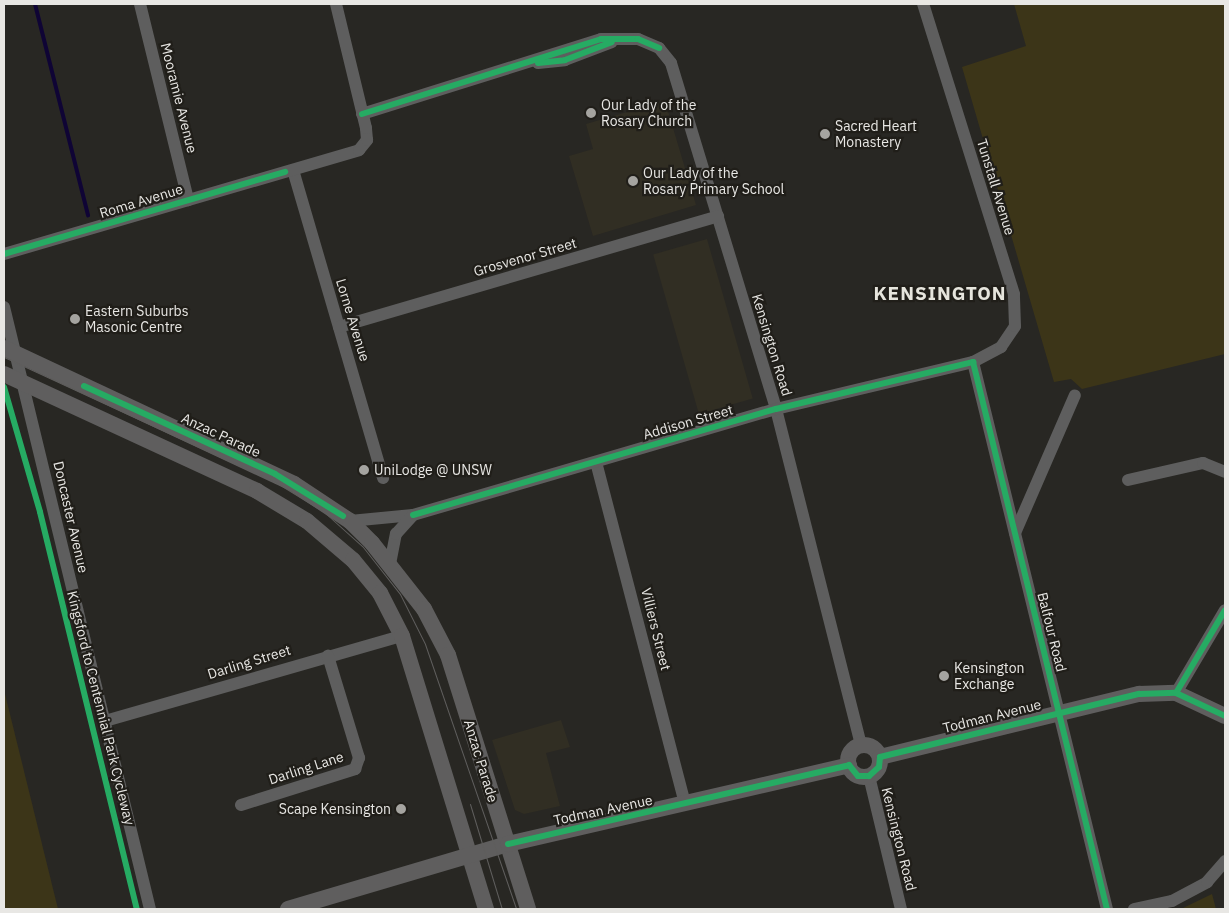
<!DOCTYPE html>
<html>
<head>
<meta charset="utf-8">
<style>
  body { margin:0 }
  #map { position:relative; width:1229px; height:913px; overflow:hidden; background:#282723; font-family:"IBM Plex Sans",sans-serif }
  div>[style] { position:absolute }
  .built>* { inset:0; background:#312e23; transform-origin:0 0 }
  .green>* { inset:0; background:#3c3518 }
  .stream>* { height:4px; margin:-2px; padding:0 2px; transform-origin:2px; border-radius:2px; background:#0f0435 }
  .minor>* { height:12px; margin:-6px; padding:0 6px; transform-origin:6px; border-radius:6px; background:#5e5e5e }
  .major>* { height:16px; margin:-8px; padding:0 8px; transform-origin:8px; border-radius:8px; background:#5f5e5e }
  .major>.ring { margin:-8px; padding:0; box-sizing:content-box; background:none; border:16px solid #5f5e5e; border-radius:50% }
  .tram>* { height:1px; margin:-0.5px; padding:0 0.5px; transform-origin:0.5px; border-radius:0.5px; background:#5f5e5d }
  .cycleway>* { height:6px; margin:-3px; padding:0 3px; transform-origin:3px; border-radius:3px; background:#26ab63 }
  .dots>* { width:14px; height:14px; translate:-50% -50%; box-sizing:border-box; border:2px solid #201e19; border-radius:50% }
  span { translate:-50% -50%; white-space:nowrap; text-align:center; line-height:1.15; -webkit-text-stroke:4.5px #201e19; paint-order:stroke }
  .street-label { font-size:14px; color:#e8e7e4 }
  .poi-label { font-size:14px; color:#e8e7e4 }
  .left { translate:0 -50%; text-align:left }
  .right { translate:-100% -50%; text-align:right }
  .district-label { font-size:19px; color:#e6e5dd; font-weight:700; letter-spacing:1px }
  .frame { position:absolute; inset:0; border:5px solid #e8e7e4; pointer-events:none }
</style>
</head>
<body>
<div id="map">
  <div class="built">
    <div style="clip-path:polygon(665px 101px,696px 205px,593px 236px,569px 156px,593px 149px,586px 124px)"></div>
    <div style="left:707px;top:239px;width:166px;height:56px;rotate:74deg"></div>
    <div style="clip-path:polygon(561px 720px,570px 747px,546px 753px,560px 806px,524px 814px,515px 810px,492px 740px)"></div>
  </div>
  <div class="green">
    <div style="clip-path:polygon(1014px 4px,1225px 4px,1225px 354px,1082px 389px,1071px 379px,1054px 382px,962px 67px,1026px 46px)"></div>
    <div style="clip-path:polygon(4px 690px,58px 909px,4px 909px)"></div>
    <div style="clip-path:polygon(1212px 894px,1216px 909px,1181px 909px)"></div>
  </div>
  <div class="stream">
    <div style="left:35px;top:4px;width:218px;rotate:75.9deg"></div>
  </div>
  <div class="minor">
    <div style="left:140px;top:4px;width:202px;rotate:76.2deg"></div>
    <div style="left:538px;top:63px;width:27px;rotate:-6deg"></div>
    <div style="left:565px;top:60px;width:50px;rotate:-21deg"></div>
    <div style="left:362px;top:114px;width:250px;rotate:-17.4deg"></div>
    <div style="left:601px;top:39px;width:37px"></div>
    <div style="left:638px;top:39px;width:23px;rotate:23deg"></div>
    <div style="left:659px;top:48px;width:19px;rotate:51deg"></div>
    <div style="left:671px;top:63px;width:362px;rotate:73.1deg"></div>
    <div style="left:776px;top:409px;width:347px;rotate:75.8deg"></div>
    <div style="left:293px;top:170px;width:321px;rotate:73.7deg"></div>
    <div style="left:4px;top:254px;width:370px;rotate:-16.3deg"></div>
    <div style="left:359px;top:150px;width:13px;rotate:-51deg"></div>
    <div style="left:367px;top:140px;width:12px;rotate:-95deg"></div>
    <div style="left:366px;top:128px;width:128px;rotate:-103.6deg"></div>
    <div style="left:4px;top:307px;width:619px;rotate:76.37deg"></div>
    <div style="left:339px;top:327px;width:395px;rotate:-16.3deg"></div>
    <div style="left:973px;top:362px;width:563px;rotate:76.24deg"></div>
    <div style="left:596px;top:462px;width:353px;rotate:75.4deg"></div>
    <div style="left:1128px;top:480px;width:77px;rotate:-12.8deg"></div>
    <div style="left:1203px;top:463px;width:24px;rotate:22deg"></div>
    <div style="left:350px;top:521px;width:63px;rotate:-5.4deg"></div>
    <div style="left:413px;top:515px;width:378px;rotate:-16.3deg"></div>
    <div style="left:776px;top:409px;width:203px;rotate:-13.4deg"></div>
    <div style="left:973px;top:362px;width:32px;rotate:-28deg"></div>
    <div style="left:1001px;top:347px;width:25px;rotate:-56deg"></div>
    <div style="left:1015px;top:326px;width:32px;rotate:-92deg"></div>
    <div style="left:1014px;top:294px;width:304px;rotate:-107.4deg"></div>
    <div style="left:1015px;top:533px;width:150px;rotate:-66.5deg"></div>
    <div style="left:390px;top:564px;width:31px;rotate:-79deg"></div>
    <div style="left:396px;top:534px;width:25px;rotate:-48deg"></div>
    <div style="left:1176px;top:693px;width:96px;rotate:-59.4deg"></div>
    <div style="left:105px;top:721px;width:309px;rotate:-16deg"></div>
    <div style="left:869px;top:776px;width:137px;rotate:76.5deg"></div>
    <div style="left:241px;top:805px;width:120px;rotate:-17.5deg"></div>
    <div style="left:355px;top:769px;width:12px;rotate:-70deg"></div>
    <div style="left:359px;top:758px;width:107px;rotate:-106.9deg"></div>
    <div style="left:1134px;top:909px;width:39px;rotate:-12deg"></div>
    <div style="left:1172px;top:901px;width:40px;rotate:-28deg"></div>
    <div style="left:1207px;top:882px;width:28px;rotate:-49deg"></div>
  </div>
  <div class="major">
    <div style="left:4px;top:348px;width:320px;rotate:25.1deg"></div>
    <div style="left:294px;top:484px;width:67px;rotate:33.5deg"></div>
    <div style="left:350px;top:521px;width:31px;rotate:45deg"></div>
    <div style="left:372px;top:543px;width:84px;rotate:51.8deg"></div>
    <div style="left:424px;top:609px;width:52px;rotate:62.4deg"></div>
    <div style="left:448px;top:655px;width:266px;rotate:72.5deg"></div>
    <div style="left:4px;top:374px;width:279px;rotate:24.8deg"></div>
    <div style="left:257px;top:491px;width:58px;rotate:31deg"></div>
    <div style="left:307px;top:521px;width:60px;rotate:40.3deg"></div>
    <div style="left:353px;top:560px;width:43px;rotate:50.7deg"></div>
    <div style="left:380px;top:593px;width:48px;rotate:62.9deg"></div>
    <div style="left:402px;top:636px;width:286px;rotate:72.9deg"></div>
    <div class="ring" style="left:848px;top:745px;width:16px;height:16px"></div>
    <div style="left:880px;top:757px;width:267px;rotate:-13.7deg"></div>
    <div style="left:1139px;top:694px;width:37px;rotate:-2deg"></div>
    <div style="left:1176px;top:693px;width:54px;rotate:25.1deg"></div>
    <div style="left:288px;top:909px;width:229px;rotate:-16.5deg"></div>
    <div style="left:508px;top:844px;width:350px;rotate:-13deg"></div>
  </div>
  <div class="tram">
    <div style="left:4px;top:357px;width:301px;rotate:24.8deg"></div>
    <div style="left:277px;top:483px;width:55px;rotate:31.7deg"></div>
    <div style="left:324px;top:512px;width:52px;rotate:41.9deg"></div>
    <div style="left:363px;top:547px;width:60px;rotate:51.8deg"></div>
    <div style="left:400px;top:594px;width:56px;rotate:63.4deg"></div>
    <div style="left:425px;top:644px;width:280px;rotate:71deg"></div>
    <div style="left:470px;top:804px;width:110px;rotate:73.1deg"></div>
  </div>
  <div class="cycleway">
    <div style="left:538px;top:63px;width:27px;rotate:-6deg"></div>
    <div style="left:565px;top:60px;width:50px;rotate:-21deg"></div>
    <div style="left:362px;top:114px;width:250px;rotate:-17.4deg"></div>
    <div style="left:601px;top:39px;width:37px"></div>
    <div style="left:638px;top:39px;width:23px;rotate:23deg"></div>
    <div style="left:4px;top:254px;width:293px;rotate:-16.3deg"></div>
    <div style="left:84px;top:386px;width:210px;rotate:24.7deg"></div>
    <div style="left:275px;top:474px;width:80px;rotate:31.7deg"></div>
    <div style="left:4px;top:387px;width:130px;rotate:73.9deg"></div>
    <div style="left:40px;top:512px;width:409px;rotate:76.3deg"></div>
    <div style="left:413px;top:515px;width:378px;rotate:-16.3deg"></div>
    <div style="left:776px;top:409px;width:203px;rotate:-13.4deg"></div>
    <div style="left:973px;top:362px;width:563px;rotate:76.24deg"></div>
    <div style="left:1176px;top:693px;width:96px;rotate:-59.4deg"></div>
    <div style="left:508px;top:844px;width:350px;rotate:-13deg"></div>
    <div style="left:849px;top:765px;width:14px;rotate:51deg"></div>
    <div style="left:858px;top:776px;width:11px"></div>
    <div style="left:869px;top:776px;width:13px;rotate:-42deg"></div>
    <div style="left:879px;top:767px;width:10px;rotate:-84deg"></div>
    <div style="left:880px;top:757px;width:267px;rotate:-13.7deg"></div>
    <div style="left:1139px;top:694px;width:37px;rotate:-2deg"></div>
    <div style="left:1176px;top:693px;width:54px;rotate:25.1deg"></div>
  </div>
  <div class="dots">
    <div style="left:591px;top:113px;background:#a5a4a0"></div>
    <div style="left:825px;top:134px;background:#a5a4a0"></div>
    <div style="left:633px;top:181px;background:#a5a4a0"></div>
    <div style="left:75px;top:319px;background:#a5a4a0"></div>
    <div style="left:364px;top:470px;background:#a5a4a0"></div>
    <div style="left:944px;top:676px;background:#a5a4a0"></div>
    <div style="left:401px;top:809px;background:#a5a4a0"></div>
  </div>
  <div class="street-label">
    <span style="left:179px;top:98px;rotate:76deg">Mooramie Avenue</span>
    <span style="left:996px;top:187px;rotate:73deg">Tunstall Avenue</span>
    <span style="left:141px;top:201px;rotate:-17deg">Roma Avenue</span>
    <span style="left:525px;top:257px;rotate:-16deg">Grosvenor Street</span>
    <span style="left:353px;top:320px;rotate:73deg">Lorne Avenue</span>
    <span style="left:772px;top:345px;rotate:73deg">Kensington Road</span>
    <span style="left:688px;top:422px;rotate:-16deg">Addison Street</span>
    <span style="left:221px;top:435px;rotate:25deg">Anzac Parade</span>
    <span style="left:71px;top:517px;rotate:77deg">Doncaster Avenue</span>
    <span style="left:656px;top:629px;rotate:76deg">Villiers Street</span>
    <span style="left:1052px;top:632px;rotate:76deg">Balfour Road</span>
    <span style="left:249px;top:662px;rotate:-17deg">Darling Street</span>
    <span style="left:101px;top:708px;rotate:76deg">Kingsford to Centennial Park Cycleway</span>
    <span style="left:992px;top:716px;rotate:-14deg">Todman Avenue</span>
    <span style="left:481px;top:761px;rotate:73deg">Anzac Parade</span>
    <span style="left:306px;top:768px;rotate:-18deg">Darling Lane</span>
    <span style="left:603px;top:810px;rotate:-12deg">Todman Avenue</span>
    <span style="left:899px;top:839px;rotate:76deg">Kensington Road</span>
  </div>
  <div class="poi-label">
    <span class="left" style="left:601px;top:113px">Our Lady of the<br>Rosary Church</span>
    <span class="left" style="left:835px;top:134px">Sacred Heart<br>Monastery</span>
    <span class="left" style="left:643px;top:181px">Our Lady of the<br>Rosary Primary School</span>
    <span class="left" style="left:85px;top:319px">Eastern Suburbs<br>Masonic Centre</span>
    <span class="left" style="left:374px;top:470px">UniLodge @ UNSW</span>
    <span class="left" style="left:954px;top:676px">Kensington<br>Exchange</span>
    <span class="right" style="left:391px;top:809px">Scape Kensington</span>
  </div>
  <div class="district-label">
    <span style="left:940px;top:294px">KENSINGTON</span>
  </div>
  <div class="frame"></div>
</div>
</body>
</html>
